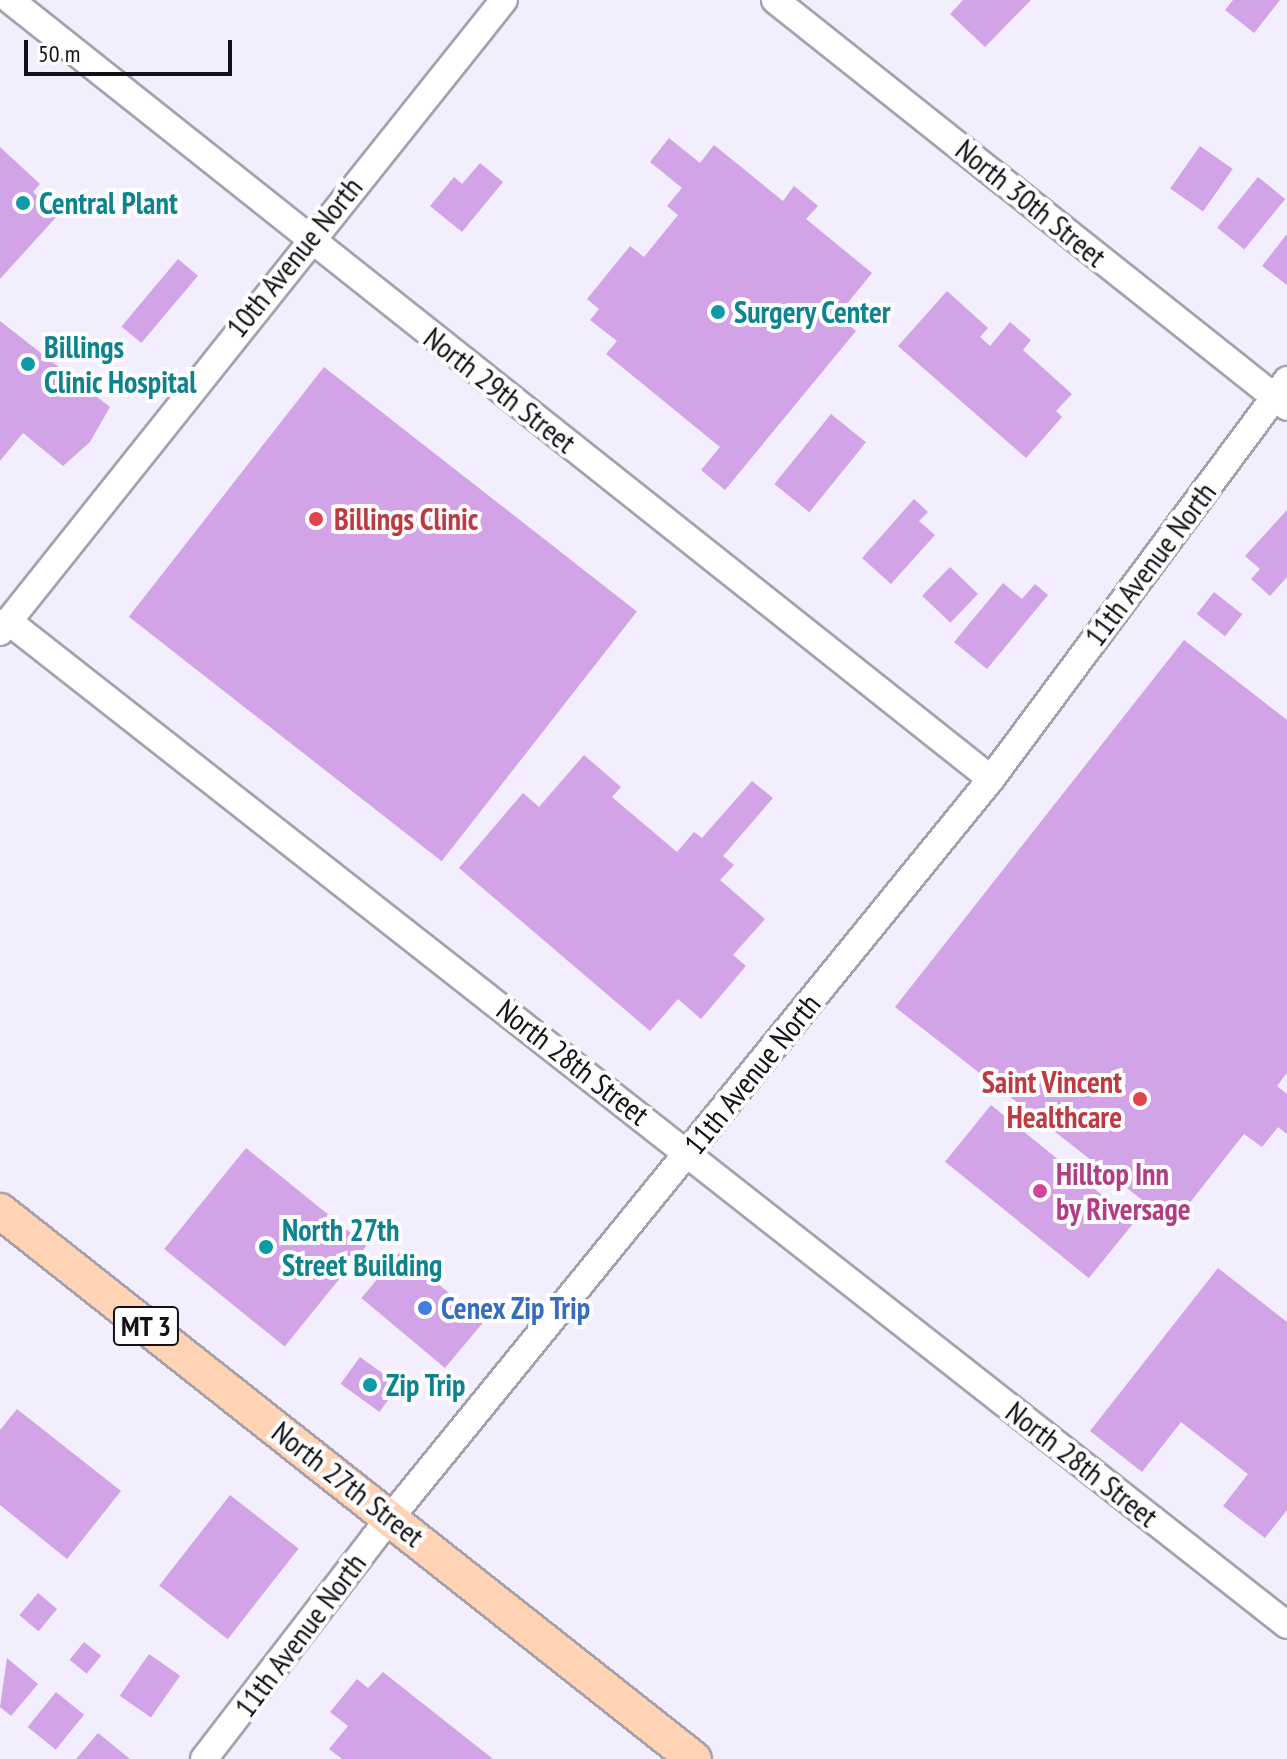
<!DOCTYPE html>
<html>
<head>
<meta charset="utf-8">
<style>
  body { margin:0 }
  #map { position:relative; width:1287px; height:1759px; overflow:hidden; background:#f3eefd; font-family:"PT Sans Narrow",sans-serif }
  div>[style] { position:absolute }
  .building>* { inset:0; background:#d2a3e6; transform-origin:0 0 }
  .roads { filter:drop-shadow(2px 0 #a5a1af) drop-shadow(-2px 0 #a5a1af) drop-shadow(0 2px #a5a1af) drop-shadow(0 -2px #a5a1af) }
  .minor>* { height:26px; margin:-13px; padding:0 13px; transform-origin:13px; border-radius:13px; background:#fff }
  .major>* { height:34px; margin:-17px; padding:0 17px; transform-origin:17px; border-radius:17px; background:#ffd3b3 }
  .dots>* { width:22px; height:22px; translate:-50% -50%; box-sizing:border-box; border:4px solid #fefefe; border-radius:50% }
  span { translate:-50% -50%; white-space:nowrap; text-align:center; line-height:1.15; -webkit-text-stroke:8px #fefefe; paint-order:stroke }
  .shield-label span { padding:2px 6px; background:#fefefe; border:2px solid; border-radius:6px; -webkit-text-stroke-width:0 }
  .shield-label { font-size:28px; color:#131116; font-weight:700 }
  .culture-label { font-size:30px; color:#0d838f; font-weight:700 }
  .left { translate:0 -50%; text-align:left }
  .street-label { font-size:30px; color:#131116 }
  .health-label { font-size:30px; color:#be3a42; font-weight:700 }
  .right { translate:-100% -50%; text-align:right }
  .hotel-label { font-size:30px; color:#b23c85; font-weight:700 }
  .shop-label { font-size:30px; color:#366cbe; font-weight:700 }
  .scale { position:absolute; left:24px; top:40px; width:208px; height:36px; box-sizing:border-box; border:4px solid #131116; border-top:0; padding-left:10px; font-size:24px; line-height:28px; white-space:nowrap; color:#131116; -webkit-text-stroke:6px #fefefe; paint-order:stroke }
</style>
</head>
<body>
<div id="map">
  <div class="building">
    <div style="clip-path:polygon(963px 0,1031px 0,985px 47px,950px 14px)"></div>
    <div style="clip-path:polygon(1233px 0,1280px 0,1254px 33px,1225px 10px)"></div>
    <div style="clip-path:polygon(669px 138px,700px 163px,714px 145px,783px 201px,794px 186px,818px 206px,806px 219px,872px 273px,837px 316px,856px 331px,725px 490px,701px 470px,720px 447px,606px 354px,617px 341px,590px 320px,599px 309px,587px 299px,630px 246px,644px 257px,678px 215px,667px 206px,682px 188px,650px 162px)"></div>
    <div style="left:1200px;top:146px;width:40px;height:52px;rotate:35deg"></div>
    <div style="clip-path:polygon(0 147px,40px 184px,33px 192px,58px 215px,0 279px)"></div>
    <div style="clip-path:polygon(480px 163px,503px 182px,462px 232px,430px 206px,454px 177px,462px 184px)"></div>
    <div style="left:1258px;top:177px;width:35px;height:65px;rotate:39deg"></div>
    <div style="clip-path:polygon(1287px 234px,1287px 285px,1262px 266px)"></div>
    <div style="left:178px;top:259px;width:26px;height:88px;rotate:40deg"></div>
    <div style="clip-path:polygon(947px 291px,988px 328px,980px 337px,990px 346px,1010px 322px,1031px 340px,1023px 350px,1072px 394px,1056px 411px,1062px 417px,1026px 458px,898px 346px)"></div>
    <div style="clip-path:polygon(0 321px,110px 407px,90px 442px,63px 466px,23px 433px,0 461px)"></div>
    <div style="left:324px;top:367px;width:397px;height:317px;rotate:38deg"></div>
    <div style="left:831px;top:414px;width:45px;height:90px;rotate:39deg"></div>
    <div style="clip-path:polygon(914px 499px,928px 512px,919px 521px,935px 535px,891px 584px,862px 558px)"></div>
    <div style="clip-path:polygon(1287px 510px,1287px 577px,1270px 596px,1251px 579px,1260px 569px,1245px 556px)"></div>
    <div style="left:950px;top:567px;width:39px;height:40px;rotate:44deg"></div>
    <div style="clip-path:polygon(1003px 583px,1022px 599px,1035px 584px,1048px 595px,987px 669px,954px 642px)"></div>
    <div style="left:1214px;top:592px;width:36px;height:28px;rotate:38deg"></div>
    <div style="clip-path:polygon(1184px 640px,1287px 720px,1287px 1073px,1277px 1086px,1287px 1094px,1287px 1134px,1278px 1127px,1262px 1147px,1244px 1134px,1173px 1224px,895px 1007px)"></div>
    <div style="clip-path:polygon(584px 755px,621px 787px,612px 797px,677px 852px,694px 832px,702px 838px,752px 781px,773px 798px,723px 856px,734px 865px,720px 880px,765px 919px,733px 955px,746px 966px,701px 1019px,678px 999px,650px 1031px,459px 868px,523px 793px,539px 807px)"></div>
    <div style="left:991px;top:1105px;width:185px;height:73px;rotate:39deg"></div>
    <div style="left:246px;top:1148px;width:155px;height:130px;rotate:39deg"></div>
    <div style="left:400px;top:1252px;width:109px;height:60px;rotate:40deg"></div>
    <div style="clip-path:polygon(1218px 1268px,1287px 1322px,1287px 1510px,1265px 1538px,1223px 1506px,1248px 1474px,1181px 1422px,1142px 1472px,1090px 1431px)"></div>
    <div style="left:360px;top:1357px;width:48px;height:33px;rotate:36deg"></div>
    <div style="clip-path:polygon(17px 1409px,121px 1491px,67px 1559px,0 1505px,0 1430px)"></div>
    <div style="left:230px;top:1495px;width:87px;height:115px;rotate:38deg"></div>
    <div style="left:38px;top:1593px;width:25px;height:29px;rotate:40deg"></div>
    <div style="left:84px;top:1642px;width:22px;height:23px;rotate:39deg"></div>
    <div style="left:149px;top:1654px;width:38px;height:51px;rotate:35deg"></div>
    <div style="clip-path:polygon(7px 1658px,38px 1684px,11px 1716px,0 1707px)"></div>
    <div style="clip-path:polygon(383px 1672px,493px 1759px,342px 1759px,329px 1749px,348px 1726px,330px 1712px,357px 1679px,368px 1688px)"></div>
    <div style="left:56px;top:1692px;width:36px;height:45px;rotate:39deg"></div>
    <div style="clip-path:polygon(98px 1733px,130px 1759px,76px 1759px)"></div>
  </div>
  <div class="roads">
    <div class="minor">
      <div style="left:10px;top:0;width:1253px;rotate:38.45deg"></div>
      <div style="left:775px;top:0;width:654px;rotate:38.48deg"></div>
      <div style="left:8px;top:621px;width:1626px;rotate:38.13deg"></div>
      <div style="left:0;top:632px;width:808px;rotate:-51.43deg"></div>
      <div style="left:204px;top:1759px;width:279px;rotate:-52.4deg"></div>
      <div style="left:374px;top:1538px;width:978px;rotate:-50.89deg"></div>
      <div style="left:991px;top:779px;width:497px;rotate:-53.4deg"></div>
    </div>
    <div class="major">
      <div style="left:0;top:1211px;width:884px;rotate:38.3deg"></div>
    </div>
  </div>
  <div class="dots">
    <div style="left:23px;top:203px;background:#0f9aa8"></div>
    <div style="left:718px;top:312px;background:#0f9aa8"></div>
    <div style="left:28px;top:364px;background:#0f9aa8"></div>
    <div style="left:316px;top:519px;background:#e0444e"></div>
    <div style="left:1140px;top:1099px;background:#e0444e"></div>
    <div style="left:1040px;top:1191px;background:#d1479c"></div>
    <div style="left:266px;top:1247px;background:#0f9aa8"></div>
    <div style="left:425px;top:1308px;background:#3f7fe0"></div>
    <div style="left:370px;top:1385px;background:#0f9aa8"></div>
  </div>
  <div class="shield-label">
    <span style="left:146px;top:1326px">MT 3</span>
  </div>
  <div class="culture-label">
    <span class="left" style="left:39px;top:203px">Central Plant</span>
    <span class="left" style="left:734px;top:312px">Surgery Center</span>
    <span class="left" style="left:44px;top:364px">Billings<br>Clinic Hospital</span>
    <span class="left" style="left:282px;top:1247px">North 27th<br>Street Building</span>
    <span class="left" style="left:386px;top:1385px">Zip Trip</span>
  </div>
  <div class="street-label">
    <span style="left:1031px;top:203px;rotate:39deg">North 30th Street</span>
    <span style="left:294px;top:257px;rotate:-51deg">10th Avenue North</span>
    <span style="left:500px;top:390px;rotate:38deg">North 29th Street</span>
    <span style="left:1150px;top:564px;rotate:-53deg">11th Avenue North</span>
    <span style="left:573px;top:1062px;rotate:38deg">North 28th Street</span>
    <span style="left:752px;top:1074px;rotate:-51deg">11th Avenue North</span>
    <span style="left:1082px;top:1464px;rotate:38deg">North 28th Street</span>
    <span style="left:348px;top:1484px;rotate:38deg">North 27th Street</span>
    <span style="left:300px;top:1635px;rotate:-53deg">11th Avenue North</span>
  </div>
  <div class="health-label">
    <span class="left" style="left:334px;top:519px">Billings Clinic</span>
    <span class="right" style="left:1122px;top:1099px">Saint Vincent<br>Healthcare</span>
  </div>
  <div class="hotel-label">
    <span class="left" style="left:1056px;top:1191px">Hilltop Inn<br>by Riversage</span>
  </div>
  <div class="shop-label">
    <span class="left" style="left:441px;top:1308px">Cenex Zip Trip</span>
  </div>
  <div class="scale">50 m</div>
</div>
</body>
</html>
